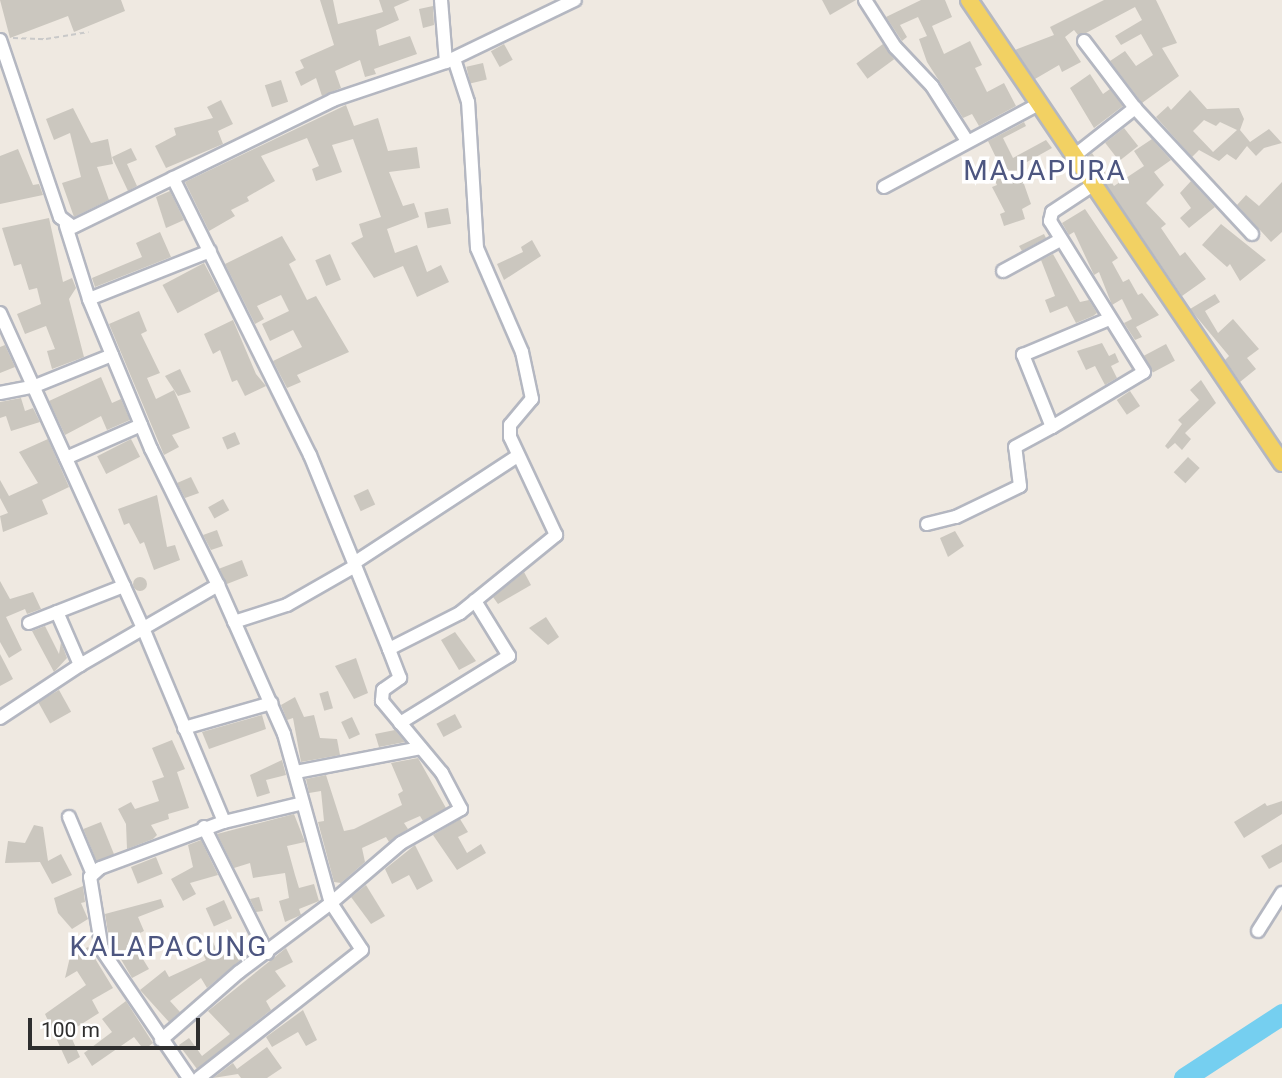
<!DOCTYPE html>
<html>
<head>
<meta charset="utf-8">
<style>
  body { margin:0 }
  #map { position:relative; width:1282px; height:1078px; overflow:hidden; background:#efe9e1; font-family:Roboto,sans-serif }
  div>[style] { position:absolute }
  .river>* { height:21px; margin:-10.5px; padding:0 10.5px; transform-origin:10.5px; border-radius:10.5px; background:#75cff0 }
  .building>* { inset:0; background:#cbc7bf; transform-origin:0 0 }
  .round { border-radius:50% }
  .path>* { height:2px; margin-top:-1px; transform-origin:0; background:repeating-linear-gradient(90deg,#c9c9c9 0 5px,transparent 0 8.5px) }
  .roads { filter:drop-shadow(2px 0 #b4b7c1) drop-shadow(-2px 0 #b4b7c1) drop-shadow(0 2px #b4b7c1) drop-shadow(0 -2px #b4b7c1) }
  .minor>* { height:12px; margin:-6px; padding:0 6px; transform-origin:6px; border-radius:6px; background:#fff }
  .major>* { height:16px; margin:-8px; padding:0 8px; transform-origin:8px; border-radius:8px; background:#f2d163 }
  span { translate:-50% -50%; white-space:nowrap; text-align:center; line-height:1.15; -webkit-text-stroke:7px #fff; paint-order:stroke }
  .quarter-label { font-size:28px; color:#4d5680; letter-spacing:2px }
  .scale { position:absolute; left:28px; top:1018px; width:172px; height:32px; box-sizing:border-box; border:4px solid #2e2e2e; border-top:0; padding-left:9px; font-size:21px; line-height:24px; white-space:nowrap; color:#2e2e2e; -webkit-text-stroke:5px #fff; paint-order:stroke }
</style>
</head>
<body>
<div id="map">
  <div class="river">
    <div style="left:1184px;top:1078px;width:117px;rotate:-33.1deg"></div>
  </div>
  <div class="building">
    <div style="clip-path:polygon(0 0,121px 0,125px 11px,74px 32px,68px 16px,10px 38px)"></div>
    <div style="clip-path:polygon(320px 0,333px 0,338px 24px,383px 12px,379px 0,410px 0,394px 7px,399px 20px,376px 30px,379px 46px,410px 36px,417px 54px,374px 69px,376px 74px,365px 77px,360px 60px,335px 71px,341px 88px,322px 96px,316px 78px,301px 86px,295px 72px,304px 68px,300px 60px,334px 45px)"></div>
    <div style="clip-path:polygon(822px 0,856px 0,830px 15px)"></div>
    <div style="clip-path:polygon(921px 0,945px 0,952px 17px,932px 26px,944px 54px,970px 41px,982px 65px,975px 68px,987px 92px,1004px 83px,1016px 106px,979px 126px,972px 114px,963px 118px,927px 62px,919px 39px,927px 36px,918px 17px,900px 25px,907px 37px,902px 41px,886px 17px)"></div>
    <div style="clip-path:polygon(1104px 0,1156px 0,1177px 43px,1162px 48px,1179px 76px,1142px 103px,1110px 61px,1125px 51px,1136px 66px,1153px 55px,1141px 34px,1121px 45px,1115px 36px,1142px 20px,1135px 7px,1086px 33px,1078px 35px,1074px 30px,1065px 37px,1081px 62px,1062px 72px,1059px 65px,1035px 79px,1015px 50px,1054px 35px,1050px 27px)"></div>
    <div style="clip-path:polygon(433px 6px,434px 25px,423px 28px,419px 9px)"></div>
    <div style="left:504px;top:44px;width:18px;height:15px;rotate:61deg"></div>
    <div style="left:883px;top:44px;width:19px;height:33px;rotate:54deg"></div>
    <div style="left:483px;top:63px;width:17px;height:17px;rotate:77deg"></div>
    <div style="clip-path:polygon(1090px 74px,1103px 94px,1110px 89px,1123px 106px,1094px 128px,1070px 88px)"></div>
    <div style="left:281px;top:80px;width:23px;height:17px;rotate:72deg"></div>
    <div style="clip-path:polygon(evenodd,1190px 90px,1207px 109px,1239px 108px,1244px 119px,1240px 130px,1250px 142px,1269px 129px,1282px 143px,1264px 148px,1256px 156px,1247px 146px,1236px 160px,1227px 154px,1219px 161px,1199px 150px,1192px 157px,1156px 117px,1168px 106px,1171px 110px,1190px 90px,1204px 120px,1216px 126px,1220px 122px,1237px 130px,1213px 152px,1193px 131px,1204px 120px)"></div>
    <div style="clip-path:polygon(221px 100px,233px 124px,218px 131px,223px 144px,166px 168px,155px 146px,176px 135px,174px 128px,213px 118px,207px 107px)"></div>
    <div style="clip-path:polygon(346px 105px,354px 126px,378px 118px,388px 151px,417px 147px,420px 168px,389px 172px,403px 206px,414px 203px,419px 217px,387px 229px,395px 253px,417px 245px,427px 272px,441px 265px,449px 282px,417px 297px,403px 266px,374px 278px,351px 243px,363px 237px,359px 224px,381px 217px,353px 139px,332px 145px,342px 172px,316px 181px,312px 169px,319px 166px,307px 138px,261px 156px,275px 181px,247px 197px,249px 201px,231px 210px,235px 216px,209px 231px,185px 182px)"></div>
    <div style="clip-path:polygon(73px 108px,91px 143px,108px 139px,113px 164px,97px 167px,109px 200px,74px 217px,62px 183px,81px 177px,70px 133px,54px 140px,46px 119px)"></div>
    <div style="clip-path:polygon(1024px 122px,1026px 126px,1003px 138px,1013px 158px,1046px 140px,1052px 148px,1018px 167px,1031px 204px,1022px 209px,1025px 219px,1004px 226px,1000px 214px,1005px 212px,992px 187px,997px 185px,992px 175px,1002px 170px,988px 141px)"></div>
    <div style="left:1124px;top:128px;width:23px;height:24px;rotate:52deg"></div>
    <div style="clip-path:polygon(1152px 139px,1171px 160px,1154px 172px,1164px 185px,1146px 203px,1166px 224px,1161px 228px,1180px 256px,1185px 252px,1206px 279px,1182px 296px,1087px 157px,1092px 153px,1114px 186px,1144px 166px,1134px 151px)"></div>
    <div style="clip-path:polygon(131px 148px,137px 160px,127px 164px,137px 186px,128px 191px,112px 157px)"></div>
    <div style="clip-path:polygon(18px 149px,33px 185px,39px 184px,43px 195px,0 204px,0 156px)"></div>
    <div style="clip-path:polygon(1191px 181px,1215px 207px,1189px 228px,1180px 218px,1191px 208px,1180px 193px)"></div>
    <div style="clip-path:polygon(1282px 182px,1282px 232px,1271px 242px,1237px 205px,1246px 195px,1259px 206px)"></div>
    <div style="clip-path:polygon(170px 191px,184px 220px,166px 228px,156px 197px)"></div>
    <div style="left:448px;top:208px;width:16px;height:24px;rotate:79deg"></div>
    <div style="clip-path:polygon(1085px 209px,1118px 258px,1112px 262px,1123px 282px,1129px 279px,1138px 295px,1142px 293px,1159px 315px,1136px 327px,1142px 337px,1135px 340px,1124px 323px,1132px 319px,1122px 299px,1112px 305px,1099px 272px,1094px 275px,1074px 232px,1069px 235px,1062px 223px)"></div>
    <div style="clip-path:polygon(49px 218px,63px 282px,72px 278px,76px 288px,69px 299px,84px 357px,52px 369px,47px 351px,55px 349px,46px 326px,25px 334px,17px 314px,41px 304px,37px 288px,29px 290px,21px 264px,14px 266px,2px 228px)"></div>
    <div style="clip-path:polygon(1221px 224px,1266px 260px,1240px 281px,1230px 264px,1227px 267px,1202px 245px)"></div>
    <div style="clip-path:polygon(160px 232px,171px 257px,95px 287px,92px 278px,142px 257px,136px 243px)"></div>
    <div style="clip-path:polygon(1044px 234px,1046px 238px,1022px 251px,1019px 246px)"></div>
    <div style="clip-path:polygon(282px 236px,296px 260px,289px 264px,307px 300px,316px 296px,349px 352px,297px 375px,301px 382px,287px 388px,273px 361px,302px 347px,293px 330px,270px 341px,262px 324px,289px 311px,281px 295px,257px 306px,264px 319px,255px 324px,225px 264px)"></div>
    <div style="clip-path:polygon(532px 240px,541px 256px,504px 280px,497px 264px,523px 252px,521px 247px)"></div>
    <div style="left:330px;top:254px;width:28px;height:16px;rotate:67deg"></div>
    <div style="clip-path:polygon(1053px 254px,1080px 302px,1089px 300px,1097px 313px,1093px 316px,1076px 323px,1067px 306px,1050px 313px,1045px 300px,1055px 296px,1041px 260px)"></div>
    <div style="left:204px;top:263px;width:32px;height:47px;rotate:62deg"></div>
    <div style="clip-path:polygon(1215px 294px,1220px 302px,1205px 311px,1218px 333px,1233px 319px,1259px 349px,1247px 358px,1256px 369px,1240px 382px,1225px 360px,1229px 356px,1190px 309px)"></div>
    <div style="clip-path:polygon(139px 311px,147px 331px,141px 334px,160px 373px,147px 378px,156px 399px,174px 390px,190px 428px,172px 435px,179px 447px,164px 455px,109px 324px)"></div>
    <div style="clip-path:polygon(233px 320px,256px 374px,266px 386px,245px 396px,237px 380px,232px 382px,220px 350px,213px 354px,204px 334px)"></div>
    <div style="clip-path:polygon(1102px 343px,1109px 356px,1115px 353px,1119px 362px,1111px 366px,1117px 378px,1105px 385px,1095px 366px,1086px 370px,1077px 351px)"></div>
    <div style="left:1166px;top:344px;width:19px;height:25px;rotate:62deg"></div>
    <div style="clip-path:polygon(5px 345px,15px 367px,0 373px,0 347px)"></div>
    <div style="clip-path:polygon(180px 369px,191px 392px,178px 396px,165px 376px)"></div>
    <div style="clip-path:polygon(101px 377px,112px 403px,121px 399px,130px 420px,107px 430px,101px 416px,65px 435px,49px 401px)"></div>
    <div style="clip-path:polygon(1201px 380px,1216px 403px,1185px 433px,1191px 439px,1182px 450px,1175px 443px,1168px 449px,1165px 446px,1182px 424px,1178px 420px,1199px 400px,1190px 390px)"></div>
    <div style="left:1130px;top:391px;width:18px;height:16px;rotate:56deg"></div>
    <div style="clip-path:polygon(21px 398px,25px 411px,33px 408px,40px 422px,11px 431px,6px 416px,0 418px,0 402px)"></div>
    <div style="left:235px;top:432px;width:13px;height:14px;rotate:67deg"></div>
    <div style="clip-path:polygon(48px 439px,69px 487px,42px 500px,48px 514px,3px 532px,0 516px,8px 513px,0 498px,0 480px,9px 496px,38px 483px,19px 452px)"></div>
    <div style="left:131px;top:439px;width:20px;height:38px;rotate:63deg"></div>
    <div style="left:1188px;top:457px;width:16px;height:21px;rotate:43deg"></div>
    <div style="clip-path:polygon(191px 477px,199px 493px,185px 498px,177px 483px)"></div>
    <div style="left:368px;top:489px;width:17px;height:16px;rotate:65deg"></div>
    <div style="clip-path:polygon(157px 495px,167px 547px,175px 545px,180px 560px,154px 570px,144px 542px,140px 544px,129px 523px,124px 525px,118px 509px)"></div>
    <div style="left:223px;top:499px;width:13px;height:17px;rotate:61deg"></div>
    <div style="clip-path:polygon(217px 530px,223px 546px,211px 550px,203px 535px)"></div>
    <div style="clip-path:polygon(955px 531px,964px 546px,948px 557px,940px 538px)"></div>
    <div style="left:242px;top:560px;width:17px;height:24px;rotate:69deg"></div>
    <div style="clip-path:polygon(524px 572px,531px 585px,498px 604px,493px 597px)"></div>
    <div class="round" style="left:133px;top:577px;width:14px;height:14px"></div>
    <div style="clip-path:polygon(0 581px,10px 599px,33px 592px,41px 609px,27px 614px,25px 609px,6px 617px,22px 650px,9px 658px,0 642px)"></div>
    <div style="clip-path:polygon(546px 617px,559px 637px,548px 645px,529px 628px)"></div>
    <div style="clip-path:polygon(45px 626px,59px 654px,61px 642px,67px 658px,54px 672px,32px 631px)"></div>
    <div style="clip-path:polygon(455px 632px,476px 661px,459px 670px,441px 640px)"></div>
    <div style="clip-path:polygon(0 654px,13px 679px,0 686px)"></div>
    <div style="clip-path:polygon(356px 658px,368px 693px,354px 699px,335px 666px)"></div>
    <div style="left:59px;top:690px;width:25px;height:24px;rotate:61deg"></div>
    <div style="left:328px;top:691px;width:18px;height:9px;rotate:74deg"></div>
    <div style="clip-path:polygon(295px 697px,304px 717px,314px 715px,320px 738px,337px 739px,340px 755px,301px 762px,293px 718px,287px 720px,281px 705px)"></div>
    <div style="left:455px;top:714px;width:15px;height:21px;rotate:62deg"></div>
    <div style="clip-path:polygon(262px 715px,266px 729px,209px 749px,202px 732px)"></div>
    <div style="left:352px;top:717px;width:19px;height:12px;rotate:65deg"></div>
    <div style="clip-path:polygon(395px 730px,405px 742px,379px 747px,375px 734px)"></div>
    <div style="clip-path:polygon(172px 740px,185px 769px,177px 772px,189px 808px,168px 814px,169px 819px,151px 825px,157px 835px,153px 839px,127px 849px,126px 824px,118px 809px,131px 802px,135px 809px,159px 801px,152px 781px,164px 777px,152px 748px)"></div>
    <div style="clip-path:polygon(418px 758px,446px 808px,423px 821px,420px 816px,404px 823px,408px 829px,389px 842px,386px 837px,362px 848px,365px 862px,341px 883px,334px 882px,318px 822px,324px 821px,321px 791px,309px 793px,306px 779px,326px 775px,344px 831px,354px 829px,402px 805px,398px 794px,403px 791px,391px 763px)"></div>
    <div style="clip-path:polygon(282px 760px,286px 775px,266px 780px,270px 793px,257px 797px,250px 775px)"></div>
    <div style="clip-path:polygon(1282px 801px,1282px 814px,1244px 838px,1234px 822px,1265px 803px,1267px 806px)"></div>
    <div style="clip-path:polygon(294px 814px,305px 842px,287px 846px,295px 875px,299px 888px,314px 884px,319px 901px,299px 909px,301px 915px,285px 922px,279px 901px,289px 898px,285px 873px,253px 878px,250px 863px,234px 868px,217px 834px)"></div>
    <div style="clip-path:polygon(460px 819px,468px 832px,458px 837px,467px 853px,481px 844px,486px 853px,457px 870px,433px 835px)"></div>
    <div style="left:101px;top:822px;width:35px;height:19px;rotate:68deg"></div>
    <div style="clip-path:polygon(34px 825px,43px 827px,48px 861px,61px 854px,72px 875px,52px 884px,40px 862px,5px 863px,8px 841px,25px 843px)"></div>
    <div style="clip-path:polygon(201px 840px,218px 875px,190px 883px,196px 894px,183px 901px,171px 879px,193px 867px,188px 845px)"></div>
    <div style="clip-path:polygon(1282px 844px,1282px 862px,1269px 869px,1261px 856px)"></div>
    <div style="clip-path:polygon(415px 845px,433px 881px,417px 890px,409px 875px,392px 884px,385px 869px)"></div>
    <div style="left:156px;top:857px;width:18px;height:27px;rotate:68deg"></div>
    <div style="clip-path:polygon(366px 885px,385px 916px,371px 924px,351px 897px)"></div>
    <div style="clip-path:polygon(83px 886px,85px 902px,81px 903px,88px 919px,72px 929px,58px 913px,54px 898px)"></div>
    <div style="clip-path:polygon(259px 897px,263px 911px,256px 912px,250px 899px)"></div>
    <div style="clip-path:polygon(161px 899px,164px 907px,138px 917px,144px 931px,130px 938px,149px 969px,132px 978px,109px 939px,105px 914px)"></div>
    <div style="left:224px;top:900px;width:20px;height:20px;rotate:66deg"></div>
    <div style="clip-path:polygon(213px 942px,218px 953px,239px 946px,244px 957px,207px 988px,201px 978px,170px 1001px,180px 1012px,169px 1022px,140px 990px,165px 970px,169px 977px,206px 960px,200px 948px)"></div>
    <div style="clip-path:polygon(88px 947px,113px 988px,92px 1000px,99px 1013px,69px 1032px,80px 1057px,68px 1064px,45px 1014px,86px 985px,77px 971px,65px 978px,70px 957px)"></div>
    <div style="clip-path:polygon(286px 948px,293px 962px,275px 971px,286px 986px,266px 1001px,271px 1010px,197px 1069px,179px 1045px,189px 1038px,202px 1056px,230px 1034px,208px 1011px)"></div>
    <div style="clip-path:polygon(126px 1001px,153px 1043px,144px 1050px,134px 1037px,92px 1066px,84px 1053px,112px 1032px,102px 1019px)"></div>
    <div style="clip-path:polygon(303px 1010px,317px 1040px,306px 1046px,298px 1032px,272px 1047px,266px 1037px)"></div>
    <div style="clip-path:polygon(267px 1047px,282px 1068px,267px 1078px,241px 1078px,238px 1074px,213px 1078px,233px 1063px,237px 1069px)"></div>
  </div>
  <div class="path">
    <div style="left:13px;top:38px;width:33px;rotate:2deg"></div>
    <div style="left:46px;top:39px;width:43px;rotate:-9.5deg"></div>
  </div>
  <div class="roads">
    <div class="minor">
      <div style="left:441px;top:0;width:62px;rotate:85.4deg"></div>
      <div style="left:865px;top:0;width:56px;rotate:57.4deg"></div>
      <div style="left:895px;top:47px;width:54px;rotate:46.5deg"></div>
      <div style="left:932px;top:86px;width:65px;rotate:57.5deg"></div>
      <div style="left:0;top:40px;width:187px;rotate:71.3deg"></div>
      <div style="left:60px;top:217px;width:16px;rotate:38deg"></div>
      <div style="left:73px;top:227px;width:289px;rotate:-26deg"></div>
      <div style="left:333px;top:100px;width:119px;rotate:-18.6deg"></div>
      <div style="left:446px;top:62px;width:143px;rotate:-25.7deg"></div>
      <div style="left:1084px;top:41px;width:84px;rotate:52.7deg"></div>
      <div style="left:1074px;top:156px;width:78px;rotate:-38.2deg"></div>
      <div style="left:1135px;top:108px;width:172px;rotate:47.1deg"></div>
      <div style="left:173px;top:178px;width:309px;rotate:63.7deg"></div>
      <div style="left:310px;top:455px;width:117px;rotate:67.8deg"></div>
      <div style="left:354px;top:563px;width:194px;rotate:-33.2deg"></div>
      <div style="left:884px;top:187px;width:174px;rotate:-28.2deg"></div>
      <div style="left:1003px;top:271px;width:65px;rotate:-28.5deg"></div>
      <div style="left:89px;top:299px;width:130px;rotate:-21.6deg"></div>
      <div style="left:0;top:313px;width:346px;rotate:65.6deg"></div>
      <div style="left:143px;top:628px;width:210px;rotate:67.3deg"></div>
      <div style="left:224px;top:822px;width:81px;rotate:-13.5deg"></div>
      <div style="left:0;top:393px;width:36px;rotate:-11deg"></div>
      <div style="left:35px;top:386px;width:83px;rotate:-21.9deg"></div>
      <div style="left:1052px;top:427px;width:107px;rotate:-30.9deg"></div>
      <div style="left:1144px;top:372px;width:178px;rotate:-121.9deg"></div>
      <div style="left:1050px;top:221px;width:9px;rotate:-77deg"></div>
      <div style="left:1052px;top:212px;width:49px;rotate:-33.4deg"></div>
      <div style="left:66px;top:458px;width:82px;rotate:-23.7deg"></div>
      <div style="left:927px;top:524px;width:30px;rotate:-14deg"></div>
      <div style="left:956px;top:517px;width:71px;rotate:-25.8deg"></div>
      <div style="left:1020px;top:486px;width:39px;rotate:-97deg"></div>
      <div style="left:1015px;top:447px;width:42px;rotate:-28.4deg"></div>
      <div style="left:1052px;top:427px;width:78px;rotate:-111.9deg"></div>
      <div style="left:1023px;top:355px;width:93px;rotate:-22.7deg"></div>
      <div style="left:354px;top:563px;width:93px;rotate:67.9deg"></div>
      <div style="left:389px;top:649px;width:80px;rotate:-26.9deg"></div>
      <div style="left:460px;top:613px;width:124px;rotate:-39.1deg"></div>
      <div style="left:556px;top:535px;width:108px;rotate:-115.1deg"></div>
      <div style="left:510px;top:437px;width:12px;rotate:-90deg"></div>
      <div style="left:510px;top:425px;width:34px;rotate:-50deg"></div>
      <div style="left:532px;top:399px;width:48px;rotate:-102deg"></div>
      <div style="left:522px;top:352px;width:113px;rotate:-113.4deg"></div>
      <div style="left:477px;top:248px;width:146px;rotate:-93.5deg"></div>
      <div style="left:468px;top:102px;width:45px;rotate:-108deg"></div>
      <div style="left:218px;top:585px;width:163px;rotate:66.1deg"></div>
      <div style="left:284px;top:734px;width:175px;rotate:74.5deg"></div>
      <div style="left:331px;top:903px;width:92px;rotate:-40.6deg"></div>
      <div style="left:401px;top:843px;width:69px;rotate:-29.5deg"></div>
      <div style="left:461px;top:809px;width:41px;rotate:-117.8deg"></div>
      <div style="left:442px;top:773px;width:94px;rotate:-129.8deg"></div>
      <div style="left:382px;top:701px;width:11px;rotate:-85deg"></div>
      <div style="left:383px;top:690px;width:21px;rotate:-35deg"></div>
      <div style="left:400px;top:678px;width:31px;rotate:-111deg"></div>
      <div style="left:57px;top:612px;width:58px;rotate:66.5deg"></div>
      <div style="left:234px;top:622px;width:56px;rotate:-17.8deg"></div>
      <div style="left:287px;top:605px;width:78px;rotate:-29.8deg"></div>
      <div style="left:29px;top:623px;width:102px;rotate:-21.3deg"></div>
      <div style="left:0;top:718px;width:96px;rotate:-33.5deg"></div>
      <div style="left:80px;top:665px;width:160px;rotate:-30.1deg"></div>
      <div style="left:218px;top:585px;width:152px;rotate:-116.2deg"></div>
      <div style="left:151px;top:449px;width:162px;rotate:-112.5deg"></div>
      <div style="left:89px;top:299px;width:77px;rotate:-107.5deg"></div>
      <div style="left:400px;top:723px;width:128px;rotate:-31.6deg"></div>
      <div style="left:509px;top:656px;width:65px;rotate:-121.7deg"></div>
      <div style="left:184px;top:728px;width:91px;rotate:-15.9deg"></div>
      <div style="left:296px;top:772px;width:127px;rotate:-10.9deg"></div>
      <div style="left:69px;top:817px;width:60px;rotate:67.3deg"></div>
      <div style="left:204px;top:827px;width:141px;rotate:63.4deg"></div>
      <div style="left:1258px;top:931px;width:45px;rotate:-57.7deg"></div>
      <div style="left:161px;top:1040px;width:103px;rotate:-41.1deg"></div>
      <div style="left:239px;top:972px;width:115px;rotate:-36.9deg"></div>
      <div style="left:331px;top:903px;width:56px;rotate:56.6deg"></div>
      <div style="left:362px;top:950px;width:207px;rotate:141.9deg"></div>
      <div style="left:189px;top:1078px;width:155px;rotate:-124.2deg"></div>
      <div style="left:102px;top:950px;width:74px;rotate:-99.3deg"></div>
      <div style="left:90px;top:877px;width:13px;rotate:-42deg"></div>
      <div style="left:100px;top:868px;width:132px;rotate:-20.4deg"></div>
    </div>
    <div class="major">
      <div style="left:969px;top:0;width:559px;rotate:55.94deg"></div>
    </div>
  </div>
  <div class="quarter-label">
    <span style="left:1045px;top:171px">MAJAPURA</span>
    <span style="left:169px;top:947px">KALAPACUNG</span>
  </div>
  <div class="scale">100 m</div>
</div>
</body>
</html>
